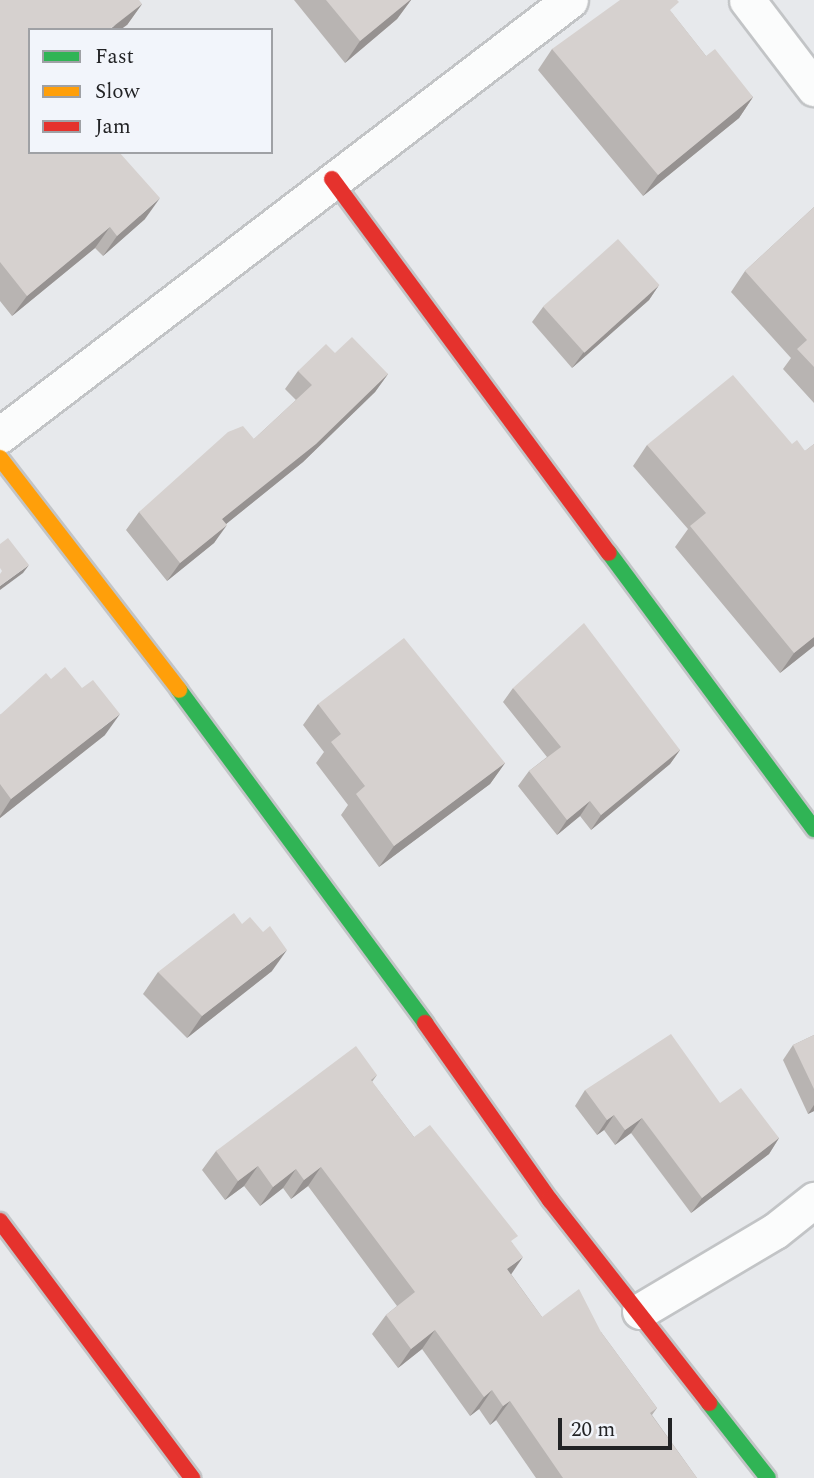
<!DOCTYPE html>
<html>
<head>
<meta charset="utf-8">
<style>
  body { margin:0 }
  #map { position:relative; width:814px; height:1478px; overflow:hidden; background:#e7e9ec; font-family:Spectral,serif }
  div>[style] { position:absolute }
  .roads { filter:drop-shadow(2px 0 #c2c4c6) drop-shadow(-2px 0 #c2c4c6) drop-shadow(0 2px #c2c4c6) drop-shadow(0 -2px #c2c4c6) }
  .street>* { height:35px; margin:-17.5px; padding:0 17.5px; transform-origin:17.5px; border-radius:17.5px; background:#fbfcfc }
  .fast>* { height:16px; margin:-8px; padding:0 8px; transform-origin:8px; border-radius:8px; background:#30b455 }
  .slow>* { height:16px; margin:-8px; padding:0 8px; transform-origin:8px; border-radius:8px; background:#ff9f0a }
  .jam>* { height:16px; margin:-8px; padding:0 8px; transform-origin:8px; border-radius:8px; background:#e5322d }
  .wall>* { inset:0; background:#b8b4b2 }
  .shaded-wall>* { inset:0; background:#969291 }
  .building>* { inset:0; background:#d6d1cf; transform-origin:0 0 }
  span { translate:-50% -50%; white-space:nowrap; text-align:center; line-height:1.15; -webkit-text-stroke:7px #f2f5fb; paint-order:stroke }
  .legend { position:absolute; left:28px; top:28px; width:245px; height:126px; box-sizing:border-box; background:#f2f5fb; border:2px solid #9fa1a5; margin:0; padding:9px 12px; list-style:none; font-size:21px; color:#222325 }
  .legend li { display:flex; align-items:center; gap:14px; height:35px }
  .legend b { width:35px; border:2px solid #9fa1a5 }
  .scale { position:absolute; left:558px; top:1418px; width:114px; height:32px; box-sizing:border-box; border:4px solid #222325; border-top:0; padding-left:9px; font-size:21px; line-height:24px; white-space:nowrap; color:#222325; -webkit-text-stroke:5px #f2f5fb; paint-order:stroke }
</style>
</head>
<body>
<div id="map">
  <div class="roads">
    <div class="street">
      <div style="left:747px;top:0;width:111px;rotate:52.7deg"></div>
      <div style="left:0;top:435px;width:717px;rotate:-37.35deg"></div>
      <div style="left:640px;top:1311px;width:157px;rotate:-30.7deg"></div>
      <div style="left:775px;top:1231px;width:50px;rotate:-38.5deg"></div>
    </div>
    <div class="fast">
      <div style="left:609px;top:553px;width:344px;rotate:53.4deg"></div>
      <div style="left:179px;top:690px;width:414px;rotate:53.5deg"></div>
      <div style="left:709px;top:1403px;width:95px;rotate:51.8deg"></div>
    </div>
    <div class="slow">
      <div style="left:0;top:458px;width:293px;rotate:52.3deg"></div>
    </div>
    <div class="jam">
      <div style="left:332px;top:179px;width:465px;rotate:53.5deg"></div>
      <div style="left:425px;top:1023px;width:217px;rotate:54.8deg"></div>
      <div style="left:550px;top:1200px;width:258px;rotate:51.9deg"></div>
      <div style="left:0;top:1221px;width:321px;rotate:53.2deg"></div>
    </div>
  </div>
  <div class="wall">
    <div style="clip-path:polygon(0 0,142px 4px,127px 25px,30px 30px,30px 152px,145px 219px,103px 256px,95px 248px,12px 316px,0 301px)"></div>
    <div style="clip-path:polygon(294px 0,411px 0,397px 19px,345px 63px)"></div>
    <div style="clip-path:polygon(672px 13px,706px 56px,753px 97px,739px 118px,643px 196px,538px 70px,552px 49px)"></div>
    <div style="clip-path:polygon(814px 207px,814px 403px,783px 369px,791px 358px,731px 292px,745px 271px)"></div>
    <div style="clip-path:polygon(659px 285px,649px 300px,572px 368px,532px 322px,543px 307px)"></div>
    <div style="clip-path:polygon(335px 353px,388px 374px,375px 392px,303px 462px,226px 524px,214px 543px,167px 581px,126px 530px,139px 512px,254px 439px,296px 400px,285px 389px,298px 371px)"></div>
    <div style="clip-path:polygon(792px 444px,805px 451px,814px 444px,814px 646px,780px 673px,675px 547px,688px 529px,633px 466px,647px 445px)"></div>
    <div style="clip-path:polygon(51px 679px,105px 735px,0 818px,0 715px)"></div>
    <div style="clip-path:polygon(513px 688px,680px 750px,670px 764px,591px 830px,580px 816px,557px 835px,518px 786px,529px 771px,547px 757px,503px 702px)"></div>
    <div style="clip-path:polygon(318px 704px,505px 763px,490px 784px,379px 867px,341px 815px,348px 805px,316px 763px,324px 752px,303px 725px)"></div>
    <div style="clip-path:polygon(272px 971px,187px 1038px,143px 994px,158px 972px)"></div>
    <div style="clip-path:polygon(814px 1035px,814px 1111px,808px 1114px,783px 1060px,793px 1045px)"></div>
    <div style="clip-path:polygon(377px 1075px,372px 1082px,414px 1137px,513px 1244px,511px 1274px,542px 1317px,601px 1332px,657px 1408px,652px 1415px,697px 1478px,536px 1478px,496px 1420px,490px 1425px,479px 1409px,470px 1416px,422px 1349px,398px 1368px,372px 1334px,386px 1315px,397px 1306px,308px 1186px,291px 1199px,283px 1188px,260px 1206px,244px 1186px,225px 1200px,202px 1170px,216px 1151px)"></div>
    <div style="clip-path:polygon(585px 1090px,720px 1103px,779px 1138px,769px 1154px,691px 1213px,631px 1133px,615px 1145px,604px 1130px,597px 1135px,575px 1106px)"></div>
  </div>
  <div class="shaded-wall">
    <div style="clip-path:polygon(410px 0,411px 0,397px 19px,345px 63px,360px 41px)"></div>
    <div style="clip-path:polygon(142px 4px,127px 25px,120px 30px,109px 30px)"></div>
    <div style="clip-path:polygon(753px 97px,739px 118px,643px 196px,658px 175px)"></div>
    <div style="clip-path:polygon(160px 198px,145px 219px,103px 256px,117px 236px)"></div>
    <div style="clip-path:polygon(110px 227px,95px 248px,12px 316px,27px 296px)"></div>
    <div style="clip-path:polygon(659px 285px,649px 300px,572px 368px,583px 353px)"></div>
    <div style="clip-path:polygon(388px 374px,375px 392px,303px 462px,210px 537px,222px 519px)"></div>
    <div style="clip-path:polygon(227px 525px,214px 543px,167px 581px,180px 563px)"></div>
    <div style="clip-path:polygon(29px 565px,23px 573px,0 590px,0 586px)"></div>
    <div style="clip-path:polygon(814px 637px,814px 646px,780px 673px,794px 653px)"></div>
    <div style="clip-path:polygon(120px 714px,105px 735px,0 818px,0 816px,11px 799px)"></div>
    <div style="clip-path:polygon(680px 750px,670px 764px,591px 830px,601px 815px)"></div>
    <div style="clip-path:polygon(505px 763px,490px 784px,379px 867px,394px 846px)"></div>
    <div style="clip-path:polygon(590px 801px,580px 816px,557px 835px,567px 820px)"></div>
    <div style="clip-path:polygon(287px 950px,272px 971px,187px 1038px,202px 1016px)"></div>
    <div style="clip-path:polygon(814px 1105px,814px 1111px,808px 1114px)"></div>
    <div style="clip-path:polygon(614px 1115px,604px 1130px,597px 1135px,607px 1120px)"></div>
    <div style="clip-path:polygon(642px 1118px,631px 1133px,615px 1145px,625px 1130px)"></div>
    <div style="clip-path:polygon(779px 1138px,769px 1154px,691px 1213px,702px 1198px)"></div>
    <div style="clip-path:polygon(258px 1166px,244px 1186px,225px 1200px,238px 1181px)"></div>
    <div style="clip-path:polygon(321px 1167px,308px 1186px,291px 1199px,304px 1180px)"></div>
    <div style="clip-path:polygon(296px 1169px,283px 1188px,260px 1206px,273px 1187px)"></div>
    <div style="clip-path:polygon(523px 1257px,510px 1276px,507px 1269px)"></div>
    <div style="clip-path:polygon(435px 1330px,422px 1349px,398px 1368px,411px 1349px)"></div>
    <div style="clip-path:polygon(492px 1390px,479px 1409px,470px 1416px,484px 1397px)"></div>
    <div style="clip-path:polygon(510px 1401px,496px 1420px,490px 1425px,503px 1406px)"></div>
  </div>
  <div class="building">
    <div style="clip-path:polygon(0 0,139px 0,142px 4px,111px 28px,112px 30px,30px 30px,30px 152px,119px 152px,160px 198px,117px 236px,110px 227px,27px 296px,0 262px)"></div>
    <div style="clip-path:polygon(326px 0,410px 0,360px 41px)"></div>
    <div style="clip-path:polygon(620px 0,677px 0,679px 2px,670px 10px,706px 56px,715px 49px,753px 97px,658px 175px,552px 49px)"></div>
    <div style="clip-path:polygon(814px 207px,814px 367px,797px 349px,807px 340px,745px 271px)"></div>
    <div style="left:618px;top:239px;width:62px;height:101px;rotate:48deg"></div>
    <div style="clip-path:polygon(352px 337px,388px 374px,316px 444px,222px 519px,227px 525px,180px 563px,139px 512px,228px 432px,243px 426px,254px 439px,312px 385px,298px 371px,326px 344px,335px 353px)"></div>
    <div style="clip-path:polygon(733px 375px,792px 444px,797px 440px,805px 451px,814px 444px,814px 637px,794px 653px,690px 526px,706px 513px,647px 445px)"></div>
    <div style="clip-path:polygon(8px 538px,29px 565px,0 586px,0 574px,2px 571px,0 568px,0 544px)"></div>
    <div style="clip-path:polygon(584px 623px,680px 750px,601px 815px,590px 801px,567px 820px,529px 771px,561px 747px,513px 688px)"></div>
    <div style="clip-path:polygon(404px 638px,505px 763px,394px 846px,356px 794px,365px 786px,331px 742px,341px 734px,318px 704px)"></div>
    <div style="clip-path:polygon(65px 667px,82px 688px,93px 680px,120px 714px,11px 799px,0 784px,0 715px,46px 673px,51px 679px)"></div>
    <div style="clip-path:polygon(234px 913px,242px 924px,250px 917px,263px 932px,270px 926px,287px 950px,202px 1016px,158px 972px)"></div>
    <div style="clip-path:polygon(671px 1034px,720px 1103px,741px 1088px,779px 1138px,702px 1198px,642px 1118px,625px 1130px,614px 1115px,607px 1120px,585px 1090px)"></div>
    <div style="clip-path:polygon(814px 1035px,814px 1089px,793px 1045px)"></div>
    <div style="clip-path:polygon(356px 1046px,377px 1075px,371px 1080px,414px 1137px,430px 1125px,518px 1236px,511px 1241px,523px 1257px,507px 1269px,542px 1317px,579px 1289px,601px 1332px,657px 1408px,650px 1413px,697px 1478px,563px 1478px,510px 1401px,503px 1406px,492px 1390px,484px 1397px,435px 1330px,411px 1349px,386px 1315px,415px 1292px,321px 1167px,304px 1180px,296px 1169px,273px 1187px,258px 1166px,238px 1181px,216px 1151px)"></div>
  </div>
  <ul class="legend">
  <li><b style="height:9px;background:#30b455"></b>Fast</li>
  <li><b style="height:9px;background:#ff9f0a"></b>Slow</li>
  <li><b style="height:9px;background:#e5322d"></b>Jam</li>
  </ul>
  <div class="scale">20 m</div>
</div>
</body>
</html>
